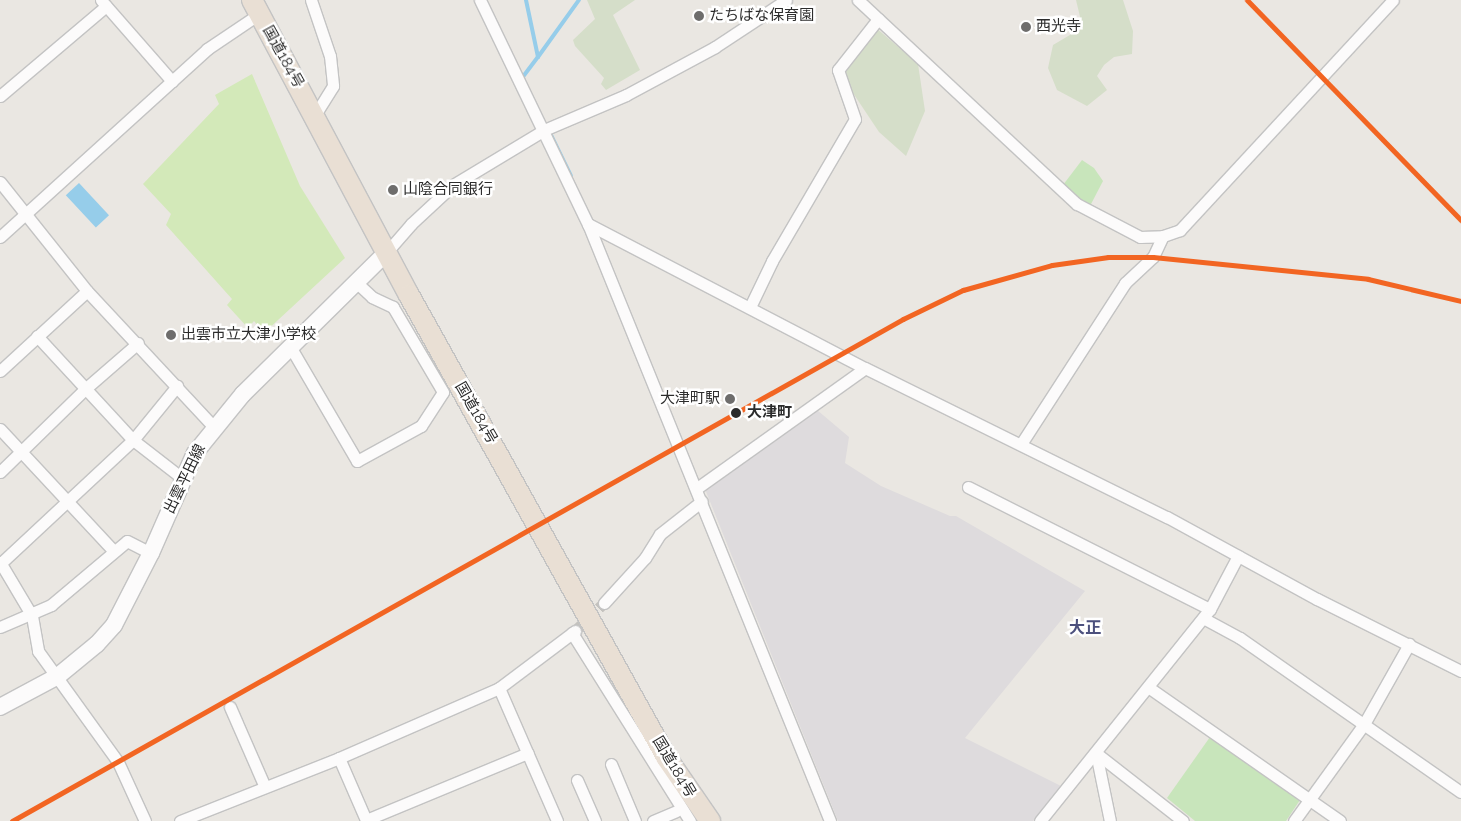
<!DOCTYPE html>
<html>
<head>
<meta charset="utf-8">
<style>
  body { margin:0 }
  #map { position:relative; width:1461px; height:821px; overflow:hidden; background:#eae7e2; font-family:Raleway,"Noto Sans JP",sans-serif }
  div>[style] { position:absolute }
  .industrial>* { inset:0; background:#dedbdd }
  .green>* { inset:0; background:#c8e5bb }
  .cemetery>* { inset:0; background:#d5dec9 }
  .pitch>* { inset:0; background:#d3e9b9 }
  .water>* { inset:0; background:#96cdea; transform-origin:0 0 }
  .stream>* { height:4px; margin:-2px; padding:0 2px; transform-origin:2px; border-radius:2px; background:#96cdea }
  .street-tunnel>* { height:11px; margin-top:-5.5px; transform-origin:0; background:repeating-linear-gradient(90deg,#c4c2be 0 11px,transparent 0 16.5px) }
  .roads { filter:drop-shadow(1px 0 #c3c3c3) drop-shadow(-1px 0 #c3c3c3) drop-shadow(0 1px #c3c3c3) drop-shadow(0 -1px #c3c3c3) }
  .street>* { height:11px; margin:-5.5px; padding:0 5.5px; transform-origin:5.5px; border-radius:5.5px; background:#fcfbfb }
  .secondary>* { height:16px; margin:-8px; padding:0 8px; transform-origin:8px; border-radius:8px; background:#fcfbfb }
  .highway>* { height:20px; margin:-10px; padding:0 10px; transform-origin:10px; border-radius:10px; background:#e9dfd4 }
  .rail-1>* { height:5px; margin:-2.5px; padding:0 2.5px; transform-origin:2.5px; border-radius:2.5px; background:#f26522 }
  .dots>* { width:14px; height:14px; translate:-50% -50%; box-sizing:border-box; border:2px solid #fff; border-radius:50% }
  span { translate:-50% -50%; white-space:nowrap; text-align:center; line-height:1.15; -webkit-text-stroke:5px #fff; paint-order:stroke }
  .poi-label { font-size:15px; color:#2c2c2c }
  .left { translate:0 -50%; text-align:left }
  .right { translate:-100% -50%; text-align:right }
  .street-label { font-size:15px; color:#2c2c2c }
  .stop-label { font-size:15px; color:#2c2c2c; font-weight:700 }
  .neighbourhood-label { font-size:16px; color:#4c507d; font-weight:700 }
</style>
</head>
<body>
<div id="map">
  <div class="industrial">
    <div style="clip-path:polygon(817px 410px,849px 437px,845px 463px,881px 486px,950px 516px,956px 516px,1085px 591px,965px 738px,1061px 786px,1033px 821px,838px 821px,705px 489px)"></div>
  </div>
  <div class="green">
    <div style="clip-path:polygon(1082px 160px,1094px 168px,1103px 181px,1090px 206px,1063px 185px)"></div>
    <div style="clip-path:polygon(1210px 737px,1300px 800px,1286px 821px,1195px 821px,1167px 798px)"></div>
  </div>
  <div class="cemetery">
    <div style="clip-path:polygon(587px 0,635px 0,613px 15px,640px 70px,606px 90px,601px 84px,604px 78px,575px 46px,573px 40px,595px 19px)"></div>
    <div style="clip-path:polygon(1076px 0,1123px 0,1133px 31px,1132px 54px,1114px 57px,1104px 65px,1097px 76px,1107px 90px,1087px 106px,1057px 90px,1048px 68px,1053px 45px,1075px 32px,1081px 21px)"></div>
    <div style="clip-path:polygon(875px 27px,918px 64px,925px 111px,906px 156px,879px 132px,839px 72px)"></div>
  </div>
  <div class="pitch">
    <div style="clip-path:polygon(252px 74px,300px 186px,345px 258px,264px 333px,254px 321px,248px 328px,227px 305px,232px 299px,166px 225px,171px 214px,143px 184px,219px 104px,215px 95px)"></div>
  </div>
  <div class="water">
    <div style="left:79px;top:183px;width:44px;height:18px;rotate:47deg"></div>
  </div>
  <div class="stream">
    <div style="left:538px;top:57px;width:70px;rotate:-54.3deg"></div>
    <div style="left:522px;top:78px;width:26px;rotate:-53deg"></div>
    <div style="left:538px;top:57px;width:58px;rotate:-101.9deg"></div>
    <div style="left:548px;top:129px;width:52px;rotate:63.9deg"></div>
  </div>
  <div class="street-tunnel">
    <div style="left:575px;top:631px;width:40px;rotate:-44deg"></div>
  </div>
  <div class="roads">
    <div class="street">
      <div style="left:101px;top:0;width:108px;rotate:48.8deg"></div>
      <div style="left:311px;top:0;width:59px;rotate:71.3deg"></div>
      <div style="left:330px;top:56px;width:30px;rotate:84deg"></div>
      <div style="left:333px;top:86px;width:34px;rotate:122deg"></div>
      <div style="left:480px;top:0;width:249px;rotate:64.3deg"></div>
      <div style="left:588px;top:224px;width:644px;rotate:67.93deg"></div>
      <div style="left:858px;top:0;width:299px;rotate:43deg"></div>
      <div style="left:1077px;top:204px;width:71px;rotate:27.6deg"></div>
      <div style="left:1140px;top:237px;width:23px;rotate:-2deg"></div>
      <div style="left:1163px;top:236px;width:18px;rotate:-19deg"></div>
      <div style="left:1180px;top:230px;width:313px;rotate:-47.2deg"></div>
      <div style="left:0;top:96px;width:139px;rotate:-40.3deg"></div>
      <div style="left:0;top:182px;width:139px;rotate:51.4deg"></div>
      <div style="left:87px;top:291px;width:186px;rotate:47deg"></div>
      <div style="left:588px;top:224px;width:312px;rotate:27.5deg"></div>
      <div style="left:865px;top:368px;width:337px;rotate:26.3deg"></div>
      <div style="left:1167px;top:517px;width:171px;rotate:28.7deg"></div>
      <div style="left:1317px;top:599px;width:161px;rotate:26.6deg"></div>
      <div style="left:0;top:237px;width:280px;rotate:-42.2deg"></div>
      <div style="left:207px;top:49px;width:63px;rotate:-33.9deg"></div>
      <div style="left:385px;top:254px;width:40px;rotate:-49deg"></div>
      <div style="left:411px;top:224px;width:57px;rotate:-42.9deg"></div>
      <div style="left:453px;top:185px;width:106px;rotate:-31.1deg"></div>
      <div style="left:544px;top:130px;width:89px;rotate:-23.1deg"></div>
      <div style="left:626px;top:95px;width:101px;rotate:-28.3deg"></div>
      <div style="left:715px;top:47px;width:85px;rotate:-33.5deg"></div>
      <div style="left:750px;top:307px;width:51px;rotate:-64.4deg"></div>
      <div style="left:772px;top:261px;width:164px;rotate:-59.7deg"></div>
      <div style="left:855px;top:119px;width:52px;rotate:-109.1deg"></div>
      <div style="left:838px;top:70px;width:65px;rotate:-51.9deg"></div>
      <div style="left:37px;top:336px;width:142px;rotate:47.3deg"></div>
      <div style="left:133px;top:440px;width:62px;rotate:37.8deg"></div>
      <div style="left:291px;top:348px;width:131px;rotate:59.7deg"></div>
      <div style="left:357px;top:461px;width:73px;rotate:-28.7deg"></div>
      <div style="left:421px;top:426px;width:40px;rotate:-57.1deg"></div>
      <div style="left:443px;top:392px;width:99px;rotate:-120.5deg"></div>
      <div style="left:393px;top:307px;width:23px;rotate:-155deg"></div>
      <div style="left:372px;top:297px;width:23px;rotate:-137deg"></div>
      <div style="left:0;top:371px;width:118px;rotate:-42.6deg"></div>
      <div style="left:0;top:429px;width:166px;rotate:47deg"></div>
      <div style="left:1021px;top:444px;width:192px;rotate:-57.1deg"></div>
      <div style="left:1125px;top:283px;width:38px;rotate:-43deg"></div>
      <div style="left:1153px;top:257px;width:23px;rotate:-65deg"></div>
      <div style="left:0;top:472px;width:119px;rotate:-44.3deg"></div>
      <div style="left:85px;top:389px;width:70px;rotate:-41deg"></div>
      <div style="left:968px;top:487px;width:271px;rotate:26.8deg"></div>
      <div style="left:697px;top:488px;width:206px;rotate:-35.5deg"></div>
      <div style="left:0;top:562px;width:63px;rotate:59.3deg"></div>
      <div style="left:32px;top:616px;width:36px;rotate:80deg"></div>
      <div style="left:38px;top:651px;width:137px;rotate:54.2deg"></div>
      <div style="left:118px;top:762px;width:65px;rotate:65.4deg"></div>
      <div style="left:1px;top:563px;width:180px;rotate:-43deg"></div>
      <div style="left:133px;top:440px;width:70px;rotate:-50.8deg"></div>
      <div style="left:604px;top:603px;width:61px;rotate:-47.7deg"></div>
      <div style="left:645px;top:558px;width:28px;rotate:-58deg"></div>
      <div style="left:660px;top:534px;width:53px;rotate:-38.2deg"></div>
      <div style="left:1203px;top:618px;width:42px;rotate:28.4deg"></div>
      <div style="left:1240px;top:638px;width:269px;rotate:34.9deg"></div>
      <div style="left:0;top:627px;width:56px;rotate:-23.3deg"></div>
      <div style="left:51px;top:605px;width:99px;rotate:-40.1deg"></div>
      <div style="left:127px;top:541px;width:27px;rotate:27deg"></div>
      <div style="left:572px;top:633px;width:222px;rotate:57.9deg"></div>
      <div style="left:1148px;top:687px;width:234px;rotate:34.9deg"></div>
      <div style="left:499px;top:688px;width:95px;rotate:-36.9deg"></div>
      <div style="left:230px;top:707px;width:87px;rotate:66.4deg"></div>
      <div style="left:1096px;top:753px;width:110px;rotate:38deg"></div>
      <div style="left:1096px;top:753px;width:69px;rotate:78.4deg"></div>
      <div style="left:339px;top:758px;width:68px;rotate:66.5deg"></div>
      <div style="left:366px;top:820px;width:175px;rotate:-22.5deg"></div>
      <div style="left:611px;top:764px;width:62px;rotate:67.2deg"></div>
      <div style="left:577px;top:780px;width:45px;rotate:66.3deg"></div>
      <div style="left:180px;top:821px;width:171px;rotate:-21.6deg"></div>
      <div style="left:339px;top:758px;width:175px;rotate:-23.6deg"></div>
      <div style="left:499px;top:688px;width:145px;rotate:66.4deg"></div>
      <div style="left:653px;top:821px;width:25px;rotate:-23deg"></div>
      <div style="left:1040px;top:821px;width:272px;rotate:-51.3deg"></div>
      <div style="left:1210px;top:609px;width:60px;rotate:-62.2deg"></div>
      <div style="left:1294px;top:821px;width:120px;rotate:-54.2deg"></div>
      <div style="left:1364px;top:724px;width:92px;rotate:-60.6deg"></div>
    </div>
    <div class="secondary">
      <div style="left:0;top:707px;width:66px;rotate:-28.1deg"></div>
      <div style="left:58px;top:676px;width:50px;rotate:-39.4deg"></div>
      <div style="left:97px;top:644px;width:25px;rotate:-48deg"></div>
      <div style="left:114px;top:625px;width:81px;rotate:-62.8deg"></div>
      <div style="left:151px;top:553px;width:109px;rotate:-66.3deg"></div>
      <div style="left:195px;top:453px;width:76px;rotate:-50.9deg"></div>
      <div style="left:243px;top:394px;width:199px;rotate:-44.6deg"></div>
    </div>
    <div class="highway">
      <div style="left:252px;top:0;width:334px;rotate:62deg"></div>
      <div style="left:409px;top:295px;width:529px;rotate:60.91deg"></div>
      <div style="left:666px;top:757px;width:78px;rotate:55.5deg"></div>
    </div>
  </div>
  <div class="rail-1">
    <div style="left:1247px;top:0;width:307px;rotate:45.8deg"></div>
    <div style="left:12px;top:821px;width:1023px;rotate:-29.4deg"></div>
    <div style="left:903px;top:319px;width:67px;rotate:-25.8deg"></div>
    <div style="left:963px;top:290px;width:92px;rotate:-15.7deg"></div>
    <div style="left:1052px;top:265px;width:57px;rotate:-8.1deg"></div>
    <div style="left:1108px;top:257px;width:45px"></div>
    <div style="left:1153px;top:257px;width:216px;rotate:5.8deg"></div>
    <div style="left:1368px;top:279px;width:96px;rotate:13.3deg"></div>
  </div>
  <div class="dots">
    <div style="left:699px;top:16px;background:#6e6d6c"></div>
    <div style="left:1026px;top:27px;background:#6e6d6c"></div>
    <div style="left:393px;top:190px;background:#6e6d6c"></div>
    <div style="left:171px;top:335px;background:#6e6d6c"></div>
    <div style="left:730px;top:399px;background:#6e6d6c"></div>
    <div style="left:736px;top:413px;background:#2c2c2c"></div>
  </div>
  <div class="poi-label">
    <span class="left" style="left:709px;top:16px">たちばな保育園</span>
    <span class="left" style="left:1036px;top:27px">西光寺</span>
    <span class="left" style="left:403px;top:190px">山陰合同銀行</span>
    <span class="left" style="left:181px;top:335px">出雲市立大津小学校</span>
    <span class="right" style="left:720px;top:399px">大津町駅</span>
  </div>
  <div class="street-label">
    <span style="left:283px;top:57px;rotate:61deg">国道184号</span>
    <span style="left:476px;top:413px;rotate:60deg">国道184号</span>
    <span style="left:185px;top:479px;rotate:-64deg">出雲平田線</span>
    <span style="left:674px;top:767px;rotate:59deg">国道184号</span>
  </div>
  <div class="stop-label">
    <span class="left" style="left:747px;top:413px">大津町</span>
  </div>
  <div class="neighbourhood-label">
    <span style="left:1085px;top:628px">大正</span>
  </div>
</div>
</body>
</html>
